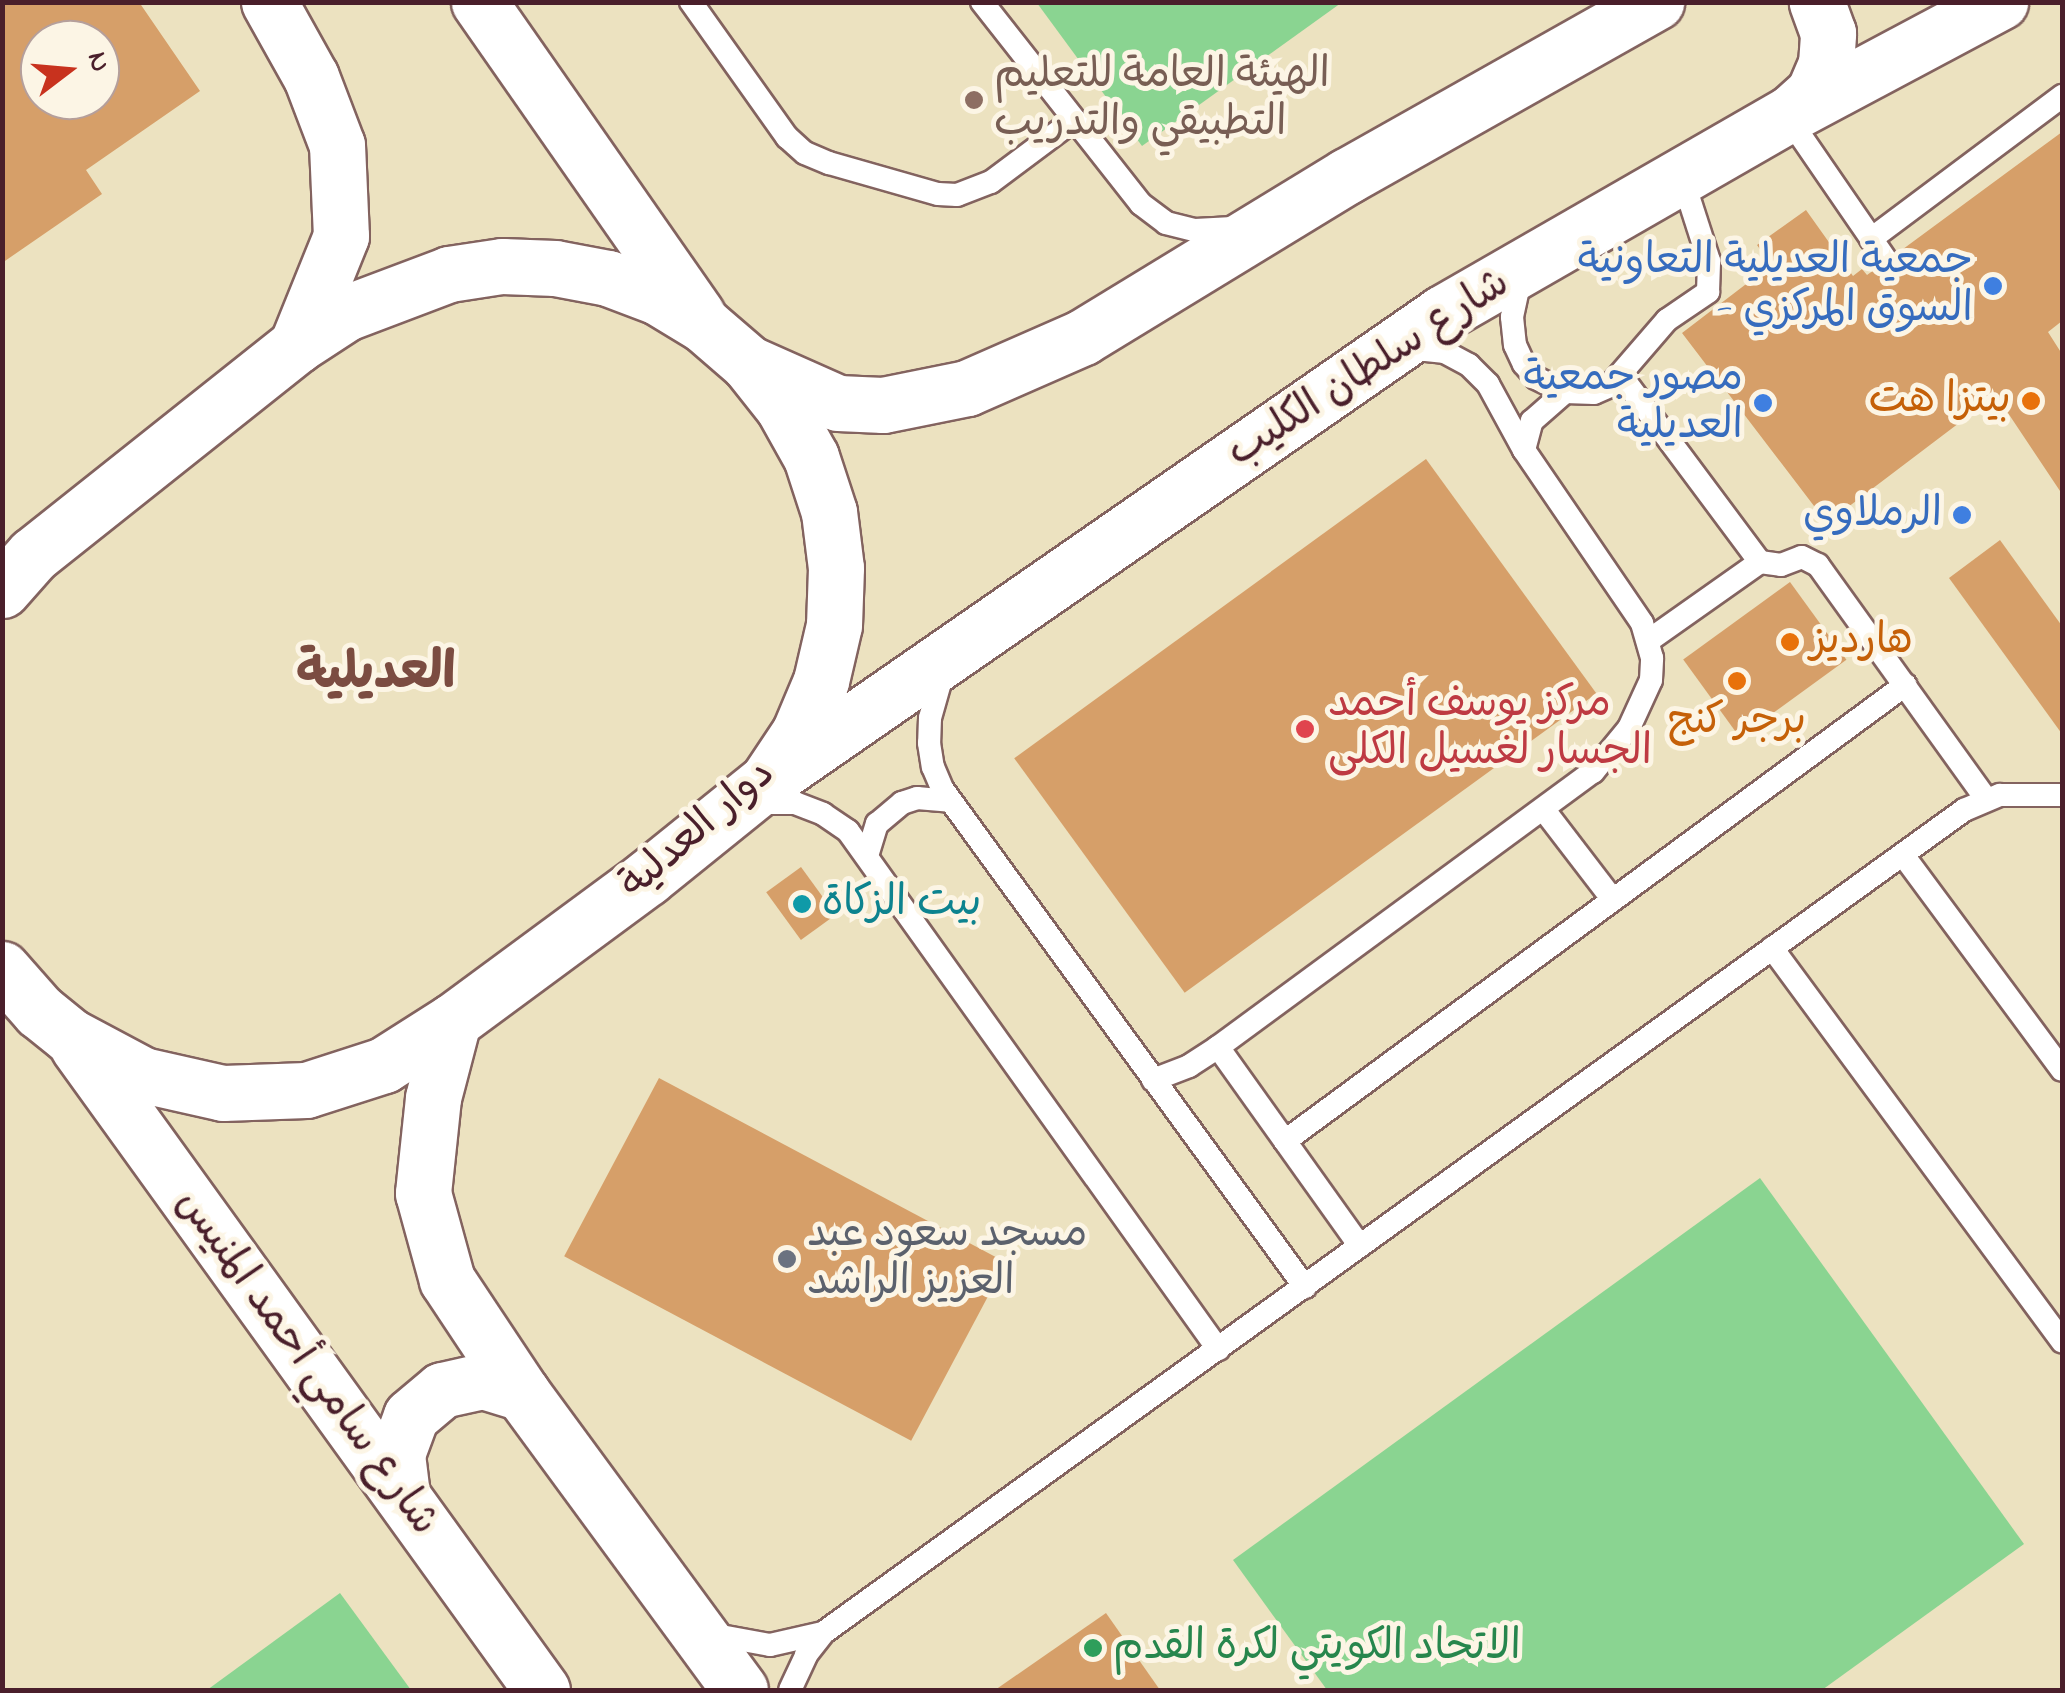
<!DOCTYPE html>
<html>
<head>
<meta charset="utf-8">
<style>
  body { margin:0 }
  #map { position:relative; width:2065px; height:1693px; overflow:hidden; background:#ece2c0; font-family:"Indie Flower","Playpen Sans Arabic",sans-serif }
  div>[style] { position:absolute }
  .green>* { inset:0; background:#8ad491 }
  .building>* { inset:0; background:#d69f69; transform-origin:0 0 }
  .roads { filter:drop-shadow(2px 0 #83635f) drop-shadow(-2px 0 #83635f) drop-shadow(0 2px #83635f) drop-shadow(0 -2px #83635f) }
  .service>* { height:22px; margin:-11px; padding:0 11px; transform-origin:11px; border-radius:11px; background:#fff }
  .tertiary>* { height:55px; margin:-27.5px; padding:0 27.5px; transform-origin:27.5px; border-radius:27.5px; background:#fff }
  .secondary>* { height:55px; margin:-27.5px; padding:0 27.5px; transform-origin:27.5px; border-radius:27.5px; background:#fff }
  .dots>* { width:28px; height:28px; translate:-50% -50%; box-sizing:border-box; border:5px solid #fcf5e5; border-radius:50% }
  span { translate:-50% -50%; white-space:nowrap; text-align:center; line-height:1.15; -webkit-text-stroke:10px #fcf5e5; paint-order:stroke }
  .education-label { font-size:42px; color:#785e54 }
  .left { translate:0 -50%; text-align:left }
  .shop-label { font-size:42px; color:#366cbe }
  .right { translate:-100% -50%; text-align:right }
  .street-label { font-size:42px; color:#4a1f2b }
  .food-label { font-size:42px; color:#c56008 }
  .health-label { font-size:42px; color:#be3a42 }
  .culture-label { font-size:42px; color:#0d838f }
  .worship-label { font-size:42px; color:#5b616d }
  .leisure-label { font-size:42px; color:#27864d }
  .district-label { font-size:52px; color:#7b4c41; font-weight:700 }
  .frame { position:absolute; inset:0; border:5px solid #4a1f2b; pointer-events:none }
  .north { position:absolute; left:20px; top:20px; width:100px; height:100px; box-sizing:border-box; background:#fcf5e5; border:2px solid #b59f9b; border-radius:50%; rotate:74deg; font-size:28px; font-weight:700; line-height:40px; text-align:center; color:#4a1f2b }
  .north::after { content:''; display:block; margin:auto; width:35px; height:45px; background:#c8321e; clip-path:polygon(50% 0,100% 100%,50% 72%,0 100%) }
</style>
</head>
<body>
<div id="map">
  <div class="green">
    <div style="clip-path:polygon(1037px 3px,1341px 3px,1142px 146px)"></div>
    <div style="clip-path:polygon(1760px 1178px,2024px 1544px,1822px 1690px,1327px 1690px,1233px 1560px)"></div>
    <div style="clip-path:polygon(340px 1593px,411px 1690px,207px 1690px)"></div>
  </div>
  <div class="building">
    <div style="clip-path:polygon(evenodd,2px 2px,139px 2px,200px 91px,86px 170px,102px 194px,2px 263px,2px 2px,40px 40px,100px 40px,100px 100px,40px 100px,40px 40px)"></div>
    <div style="clip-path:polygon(2062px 132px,2062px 321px,2048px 332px,2062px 354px,2062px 494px,1996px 395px,1827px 523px,1682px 333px,1771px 265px,1757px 245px,1806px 210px,1853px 276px,1862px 269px,1867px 275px,1874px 270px,1884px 280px,1898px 279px,1905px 266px,1899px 252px)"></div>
    <div style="left:1426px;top:459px;width:290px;height:509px;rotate:54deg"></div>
    <div style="clip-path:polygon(2000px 540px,2062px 626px,2062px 734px,1949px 578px)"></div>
    <div style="left:1790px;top:582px;width:96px;height:132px;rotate:54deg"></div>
    <div style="left:801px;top:867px;width:59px;height:43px;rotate:54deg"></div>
    <div style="left:659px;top:1078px;width:393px;height:202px;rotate:28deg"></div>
    <div style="clip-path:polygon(1106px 1613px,1160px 1690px,995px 1690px)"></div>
  </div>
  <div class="roads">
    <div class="service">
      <div style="left:691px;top:2px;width:166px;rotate:54.6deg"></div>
      <div style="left:787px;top:137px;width:24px;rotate:42deg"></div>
      <div style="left:805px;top:153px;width:26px;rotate:23deg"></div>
      <div style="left:829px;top:163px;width:113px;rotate:15.9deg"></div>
      <div style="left:938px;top:194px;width:19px;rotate:3deg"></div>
      <div style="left:957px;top:195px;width:36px;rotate:-21deg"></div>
      <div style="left:991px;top:182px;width:104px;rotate:-36.8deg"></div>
      <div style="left:982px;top:2px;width:257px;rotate:51.8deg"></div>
      <div style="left:1141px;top:204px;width:31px;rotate:37deg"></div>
      <div style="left:1166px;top:223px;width:30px;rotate:14deg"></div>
      <div style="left:1195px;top:230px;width:38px;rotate:-3deg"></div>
      <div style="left:1787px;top:116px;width:182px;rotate:55.5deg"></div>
      <div style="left:1871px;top:239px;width:239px;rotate:-36.8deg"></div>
      <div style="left:1521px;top:275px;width:43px;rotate:102.1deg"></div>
      <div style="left:1512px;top:317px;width:28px;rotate:84deg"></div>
      <div style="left:1515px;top:345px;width:21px;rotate:65deg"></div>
      <div style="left:1524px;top:364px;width:18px;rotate:49deg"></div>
      <div style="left:1536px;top:378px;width:32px;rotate:26deg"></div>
      <div style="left:1565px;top:392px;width:29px;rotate:2deg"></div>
      <div style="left:1594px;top:393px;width:17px;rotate:-24deg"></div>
      <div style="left:1610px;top:386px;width:87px;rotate:-49.2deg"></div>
      <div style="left:1667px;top:320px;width:50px;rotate:-34.3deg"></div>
      <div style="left:1708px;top:292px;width:31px;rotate:-88deg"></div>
      <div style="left:1709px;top:261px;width:88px;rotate:-107.8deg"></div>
      <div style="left:1622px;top:377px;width:231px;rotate:53.3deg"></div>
      <div style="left:1760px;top:562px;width:21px;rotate:8deg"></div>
      <div style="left:1781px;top:565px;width:22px;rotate:-21deg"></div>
      <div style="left:1802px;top:557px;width:18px;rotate:27deg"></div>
      <div style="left:1818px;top:565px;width:288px;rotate:54.3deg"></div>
      <div style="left:1524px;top:450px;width:30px;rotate:-75deg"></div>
      <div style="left:1532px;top:421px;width:44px;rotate:-41.3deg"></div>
      <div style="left:1648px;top:641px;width:137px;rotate:-35.2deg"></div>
      <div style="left:943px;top:672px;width:48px;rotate:105.8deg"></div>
      <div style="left:930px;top:718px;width:25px;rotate:92deg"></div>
      <div style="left:929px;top:743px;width:24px;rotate:81deg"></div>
      <div style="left:933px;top:767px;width:25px;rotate:67deg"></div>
      <div style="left:943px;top:790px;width:615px;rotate:53.93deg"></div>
      <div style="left:757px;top:803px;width:38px"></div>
      <div style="left:795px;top:803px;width:30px;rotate:21deg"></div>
      <div style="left:823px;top:814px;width:30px;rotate:34deg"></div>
      <div style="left:848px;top:831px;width:637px;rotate:54.46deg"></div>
      <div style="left:1544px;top:810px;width:113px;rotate:52.5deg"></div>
      <div style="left:1903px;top:855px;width:267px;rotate:53.5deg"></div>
      <div style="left:867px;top:856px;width:34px;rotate:-73deg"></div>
      <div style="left:877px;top:824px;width:33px;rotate:-40deg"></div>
      <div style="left:902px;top:803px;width:16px;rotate:-18deg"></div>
      <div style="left:917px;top:798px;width:33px;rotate:5deg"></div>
      <div style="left:1772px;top:948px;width:489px;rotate:53.6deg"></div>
      <div style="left:1218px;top:1047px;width:244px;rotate:54.5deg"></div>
      <div style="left:1153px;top:1080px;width:39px;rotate:-21deg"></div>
      <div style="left:1189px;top:1066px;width:35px;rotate:-33deg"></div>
      <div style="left:1218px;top:1047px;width:465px;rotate:-36.3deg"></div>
      <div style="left:1593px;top:772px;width:57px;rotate:-50.7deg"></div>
      <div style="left:1629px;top:728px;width:53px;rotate:-65.4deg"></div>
      <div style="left:1651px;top:680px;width:22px;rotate:-87deg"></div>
      <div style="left:1652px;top:658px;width:36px;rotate:-106deg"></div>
      <div style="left:1642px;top:623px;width:209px;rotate:-124.3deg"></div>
      <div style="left:1524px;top:450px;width:75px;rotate:-118.6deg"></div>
      <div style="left:1488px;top:384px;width:27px;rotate:-135deg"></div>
      <div style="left:1469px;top:365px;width:27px;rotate:-152deg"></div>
      <div style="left:1445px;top:352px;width:36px;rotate:-174deg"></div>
      <div style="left:1285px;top:1141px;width:770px;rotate:-36.33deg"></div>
      <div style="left:710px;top:1634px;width:61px;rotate:10.4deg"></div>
      <div style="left:770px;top:1645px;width:54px;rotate:-12.8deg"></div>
      <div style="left:790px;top:1690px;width:38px;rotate:-65deg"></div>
      <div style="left:806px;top:1655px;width:28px;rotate:-52deg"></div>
      <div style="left:823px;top:1633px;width:1407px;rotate:-35.8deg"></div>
      <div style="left:1964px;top:810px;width:39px;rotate:-23deg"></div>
      <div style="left:2000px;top:795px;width:62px"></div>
    </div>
    <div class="tertiary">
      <div style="left:1791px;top:113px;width:31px;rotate:-42deg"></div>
      <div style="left:1814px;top:92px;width:30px;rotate:-67deg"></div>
      <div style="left:1826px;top:64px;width:31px;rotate:-86deg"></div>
      <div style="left:1828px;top:33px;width:33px;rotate:-110deg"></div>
      <div style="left:748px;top:363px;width:98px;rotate:24deg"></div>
      <div style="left:838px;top:403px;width:45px;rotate:2.5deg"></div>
      <div style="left:883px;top:405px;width:86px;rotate:-11.4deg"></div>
      <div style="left:967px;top:388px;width:127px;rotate:-23.7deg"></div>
      <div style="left:1083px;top:337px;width:309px;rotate:-31.4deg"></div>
      <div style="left:1347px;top:176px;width:355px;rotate:-29.4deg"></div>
      <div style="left:767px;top:781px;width:822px;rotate:-34.7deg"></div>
      <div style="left:1443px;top:313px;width:401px;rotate:-29.9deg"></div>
      <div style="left:1791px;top:113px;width:237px;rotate:-28deg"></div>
    </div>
    <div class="secondary">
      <div style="left:269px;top:2px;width:86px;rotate:60.8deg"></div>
      <div style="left:311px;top:77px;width:73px;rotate:69.1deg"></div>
      <div style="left:337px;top:145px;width:91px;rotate:87.5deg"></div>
      <div style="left:341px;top:236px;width:118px;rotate:112deg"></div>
      <div style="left:479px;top:2px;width:381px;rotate:55.1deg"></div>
      <div style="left:2px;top:590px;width:47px;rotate:-48.5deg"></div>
      <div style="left:33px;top:555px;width:337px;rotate:-38.5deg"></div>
      <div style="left:297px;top:345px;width:59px;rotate:-33.1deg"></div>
      <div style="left:346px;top:313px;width:110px;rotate:-20.7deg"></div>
      <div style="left:449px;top:274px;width:54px;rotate:-8.6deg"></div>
      <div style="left:502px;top:266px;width:53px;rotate:2.2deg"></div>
      <div style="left:555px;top:268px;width:54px;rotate:10.7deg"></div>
      <div style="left:608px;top:278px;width:53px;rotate:20.8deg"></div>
      <div style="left:658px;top:297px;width:54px;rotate:31.3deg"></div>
      <div style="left:704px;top:325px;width:58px;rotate:40.8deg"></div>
      <div style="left:748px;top:363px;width:56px;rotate:51.5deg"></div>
      <div style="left:783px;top:407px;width:57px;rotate:60.8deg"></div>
      <div style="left:811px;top:457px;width:58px;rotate:71.9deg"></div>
      <div style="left:829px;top:512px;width:56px;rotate:82.9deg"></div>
      <div style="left:836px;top:568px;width:57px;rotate:92deg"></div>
      <div style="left:834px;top:625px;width:57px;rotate:103.1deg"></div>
      <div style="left:821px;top:681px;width:56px;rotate:112.9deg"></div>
      <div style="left:799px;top:733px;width:58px;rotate:123.7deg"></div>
      <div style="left:767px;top:781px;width:154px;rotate:141.1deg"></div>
      <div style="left:647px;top:878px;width:241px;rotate:143.6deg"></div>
      <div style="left:453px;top:1021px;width:82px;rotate:147.5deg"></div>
      <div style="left:384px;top:1065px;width:82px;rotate:162.2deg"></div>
      <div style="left:306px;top:1090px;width:83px;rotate:177.9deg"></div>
      <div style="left:223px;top:1093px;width:82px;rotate:-167.3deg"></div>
      <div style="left:143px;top:1075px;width:83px;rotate:-151.9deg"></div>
      <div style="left:70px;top:1036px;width:40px;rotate:-141deg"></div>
      <div style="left:39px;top:1011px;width:56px;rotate:-131.4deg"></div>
      <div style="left:453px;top:1021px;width:80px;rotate:104.6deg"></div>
      <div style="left:433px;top:1098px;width:96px;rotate:96deg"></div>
      <div style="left:423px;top:1193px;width:90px;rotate:74.6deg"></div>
      <div style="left:447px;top:1280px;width:136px;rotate:56.4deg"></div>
      <div style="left:522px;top:1393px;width:368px;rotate:53.7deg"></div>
      <div style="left:78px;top:1047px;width:793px;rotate:54.19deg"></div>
      <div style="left:402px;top:1495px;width:41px;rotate:-97deg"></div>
      <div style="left:397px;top:1454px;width:40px;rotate:-69.8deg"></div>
      <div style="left:411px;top:1416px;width:40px;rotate:-40deg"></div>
      <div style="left:442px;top:1390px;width:42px;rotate:-12.4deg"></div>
      <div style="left:483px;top:1381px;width:41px;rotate:17.1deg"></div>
    </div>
  </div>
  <div class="dots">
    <div style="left:974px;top:100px;background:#8d6e63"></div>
    <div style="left:1993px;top:286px;background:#3f7fe0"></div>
    <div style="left:2031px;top:401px;background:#e8710a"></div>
    <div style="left:1763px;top:403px;background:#3f7fe0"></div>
    <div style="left:1962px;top:515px;background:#3f7fe0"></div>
    <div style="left:1790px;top:642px;background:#e8710a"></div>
    <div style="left:1737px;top:681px;background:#e8710a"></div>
    <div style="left:1305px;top:729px;background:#e0444e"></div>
    <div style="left:802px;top:904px;background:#0f9aa8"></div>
    <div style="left:787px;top:1259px;background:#6b7280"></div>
    <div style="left:1093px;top:1648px;background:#2e9e5b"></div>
  </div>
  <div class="education-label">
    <span class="left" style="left:994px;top:100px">الهيئة العامة للتعليم<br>التطبيقي والتدريب</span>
  </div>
  <div class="shop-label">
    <span class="right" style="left:1973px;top:286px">جمعية العديلية التعاونية<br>- السوق المركزي</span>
    <span class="right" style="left:1743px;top:403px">مصور جمعية<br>العديلية</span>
    <span class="right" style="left:1942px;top:515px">الرملاوي</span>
  </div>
  <div class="street-label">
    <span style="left:1369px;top:369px;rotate:-33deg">شارع سلطان الكليب</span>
    <span style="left:698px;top:830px;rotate:-41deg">دوار العدلية</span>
    <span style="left:306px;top:1363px;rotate:54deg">شارع سامي أحمد المنيس</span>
  </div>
  <div class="food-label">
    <span class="right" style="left:2011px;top:401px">بيتزا هت</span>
    <span class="left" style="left:1810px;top:642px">هارديز</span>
    <span style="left:1737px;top:722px">برجر كنج</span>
  </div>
  <div class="health-label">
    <span class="left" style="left:1328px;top:729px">مركز يوسف أحمد<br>الجسار لغسيل الكلى</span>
  </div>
  <div class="culture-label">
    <span class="left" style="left:822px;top:904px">بيت الزكاة</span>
  </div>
  <div class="worship-label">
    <span class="left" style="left:807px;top:1259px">مسجد سعود عبد<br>العزيز الراشد</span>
  </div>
  <div class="leisure-label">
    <span class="left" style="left:1113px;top:1648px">الاتحاد الكويتي لكرة القدم</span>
  </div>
  <div class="district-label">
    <span style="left:376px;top:675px">العديلية</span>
  </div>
  <div class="frame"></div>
  <div class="north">N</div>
</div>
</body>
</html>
